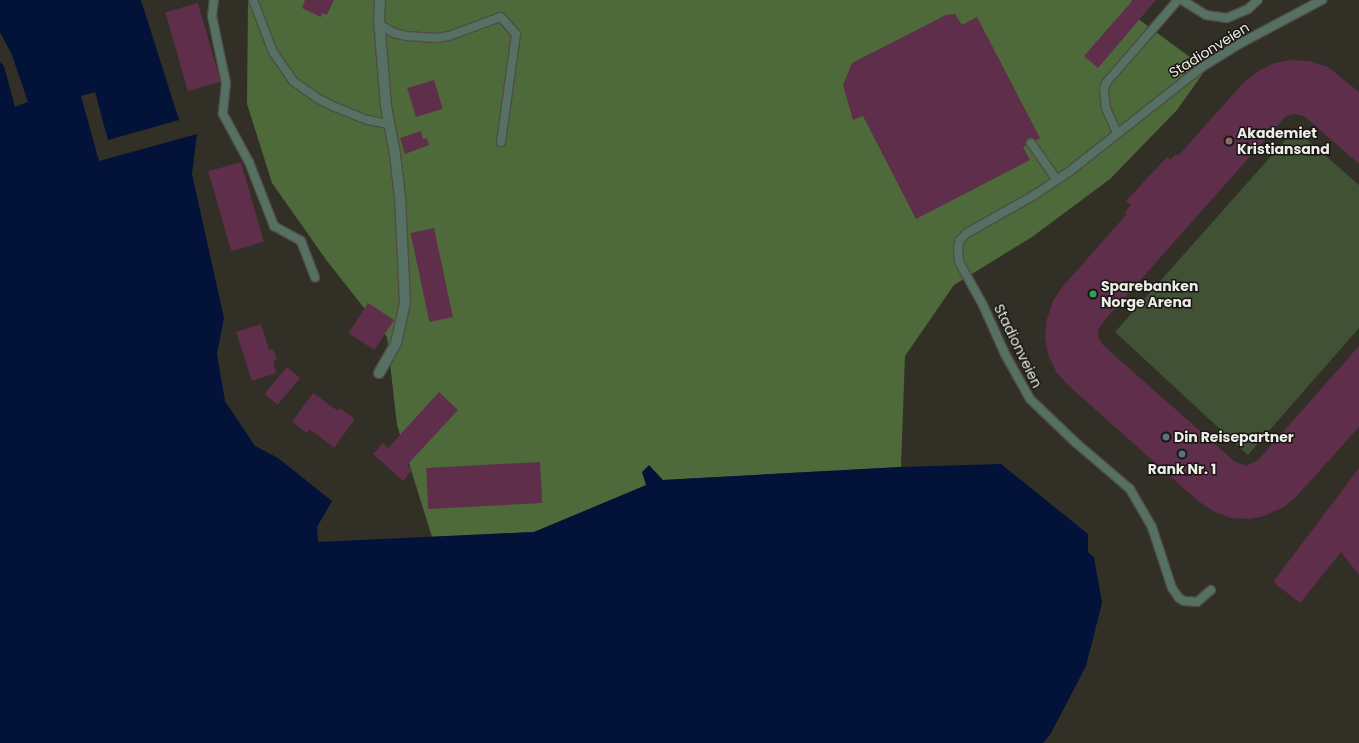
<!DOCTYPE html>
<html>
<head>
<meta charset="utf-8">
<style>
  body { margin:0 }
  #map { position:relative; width:1359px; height:743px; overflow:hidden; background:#312f26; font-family:Poppins,sans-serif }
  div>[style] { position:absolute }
  .green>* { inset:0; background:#405135 }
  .forest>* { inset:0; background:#4e6a3a }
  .water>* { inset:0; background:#021239 }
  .building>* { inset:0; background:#5f2e4a; transform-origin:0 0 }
  .roads { filter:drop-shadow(1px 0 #4f4d45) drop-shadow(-1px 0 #4f4d45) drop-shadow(0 1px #4f4d45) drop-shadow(0 -1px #4f4d45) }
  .lane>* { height:8px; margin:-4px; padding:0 4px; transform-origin:4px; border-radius:4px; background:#567064 }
  .street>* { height:10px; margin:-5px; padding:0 5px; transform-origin:5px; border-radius:5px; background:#567064 }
  .dots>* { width:11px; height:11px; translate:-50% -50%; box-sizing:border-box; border:2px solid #181713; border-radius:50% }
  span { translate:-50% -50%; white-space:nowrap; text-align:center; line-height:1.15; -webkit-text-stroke:3px #181713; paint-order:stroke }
  .street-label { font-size:14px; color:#edece6 }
  .poi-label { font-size:14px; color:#edece6; font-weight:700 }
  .left { translate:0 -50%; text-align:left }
</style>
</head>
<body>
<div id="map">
  <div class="green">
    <div style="clip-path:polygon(1295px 129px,1359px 185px,1359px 328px,1248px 455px,1115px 332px)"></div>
  </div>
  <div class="forest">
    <div style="clip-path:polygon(248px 0,1132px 0,1137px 18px,1206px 69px,1177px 110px,1110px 179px,1032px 237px,954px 285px,905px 356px,901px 467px,663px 480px,534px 532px,432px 537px,397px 425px,387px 337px,327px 261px,272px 183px,247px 104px)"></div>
  </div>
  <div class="water">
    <div style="clip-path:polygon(0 0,141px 0,179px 120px,108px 140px,95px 92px,81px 96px,99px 161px,197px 134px,192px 174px,224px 318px,217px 354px,225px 401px,255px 446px,278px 458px,332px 501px,317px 527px,318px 542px,534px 532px,646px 485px,642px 472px,649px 465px,663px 480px,901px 467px,1001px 464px,1088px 534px,1088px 552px,1094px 557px,1102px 603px,1086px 666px,1050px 735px,1043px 743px,0 743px,0 62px,4px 66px,15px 107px,28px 102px,12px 55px,0 32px)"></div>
  </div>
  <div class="building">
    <div style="clip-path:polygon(305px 0,334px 0,327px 15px,322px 13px,321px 17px,302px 8px)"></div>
    <div style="clip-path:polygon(1133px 0,1156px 0,1098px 68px,1084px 56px)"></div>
    <div style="left:198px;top:3px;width:82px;height:34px;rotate:74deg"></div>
    <div style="clip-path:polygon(955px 14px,962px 25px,977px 17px,1040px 138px,1023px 147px,1030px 160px,916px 219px,863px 116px,853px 120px,843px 85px,852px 63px,946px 15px)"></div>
    <div style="clip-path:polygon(1292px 60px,1309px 61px,1328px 67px,1359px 92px,1359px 164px,1304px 116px,1295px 114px,1286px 116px,1104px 321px,1098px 330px,1099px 339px,1104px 346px,1234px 461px,1246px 466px,1258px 460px,1359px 346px,1359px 427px,1295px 498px,1284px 507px,1261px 517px,1249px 519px,1231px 518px,1213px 511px,1198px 501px,1069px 386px,1057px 373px,1048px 355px,1045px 337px,1047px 319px,1053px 301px,1063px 286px,1127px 214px,1125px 212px,1131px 205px,1126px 201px,1167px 157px,1170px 160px,1176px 154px,1178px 156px,1243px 83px,1257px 72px,1274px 63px)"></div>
    <div style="left:434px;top:80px;width:30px;height:28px;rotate:73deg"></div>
    <div style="clip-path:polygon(421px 131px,423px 139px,427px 138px,429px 145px,405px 154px,400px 138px)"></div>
    <div style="left:241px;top:162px;width:83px;height:34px;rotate:74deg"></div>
    <div style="left:434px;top:228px;width:91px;height:24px;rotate:78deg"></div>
    <div style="left:368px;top:303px;width:31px;height:36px;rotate:33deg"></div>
    <div style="clip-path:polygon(261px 324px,269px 350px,273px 349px,277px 360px,273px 361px,276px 373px,252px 381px,236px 332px)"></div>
    <div style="left:287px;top:367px;width:17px;height:35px;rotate:40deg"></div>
    <div style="clip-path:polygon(439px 392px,458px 410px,407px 465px,412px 470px,403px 481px,373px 454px,383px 443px,388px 448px)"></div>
    <div style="clip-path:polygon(313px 393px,338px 411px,340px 408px,355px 419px,334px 448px,310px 429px,307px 433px,292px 422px)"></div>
    <div style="left:540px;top:462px;width:41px;height:114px;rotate:87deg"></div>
    <div style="clip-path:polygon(1359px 468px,1359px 575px,1341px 552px,1300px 603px,1273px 582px)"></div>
  </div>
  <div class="roads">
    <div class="lane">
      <div style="left:214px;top:0;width:16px;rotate:97deg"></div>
      <div style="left:212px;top:16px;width:68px;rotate:78.2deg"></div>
      <div style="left:226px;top:83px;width:31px;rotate:96deg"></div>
      <div style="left:223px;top:114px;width:55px;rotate:61.6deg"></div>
      <div style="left:249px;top:162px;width:69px;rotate:68.7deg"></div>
      <div style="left:274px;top:226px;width:31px;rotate:29deg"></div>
      <div style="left:301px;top:241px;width:39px;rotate:69deg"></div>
      <div style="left:253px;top:0;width:56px;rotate:69deg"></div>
      <div style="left:273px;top:52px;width:35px;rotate:55deg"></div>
      <div style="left:293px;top:81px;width:29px;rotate:35deg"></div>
      <div style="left:317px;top:98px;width:20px;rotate:27deg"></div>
      <div style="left:335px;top:107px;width:35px;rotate:22deg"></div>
      <div style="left:368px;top:120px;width:21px;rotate:11deg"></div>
      <div style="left:1182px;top:0;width:28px;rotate:32deg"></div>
      <div style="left:1206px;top:15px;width:21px;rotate:8deg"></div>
      <div style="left:1227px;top:18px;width:23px;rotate:-23deg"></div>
      <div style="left:1248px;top:9px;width:13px;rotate:-42deg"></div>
      <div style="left:379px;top:24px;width:17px;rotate:31deg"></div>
      <div style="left:394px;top:33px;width:12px;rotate:14deg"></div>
      <div style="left:406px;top:36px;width:30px;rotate:4deg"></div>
      <div style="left:436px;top:38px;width:13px;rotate:-9deg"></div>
      <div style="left:449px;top:36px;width:55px;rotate:-20.1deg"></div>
      <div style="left:501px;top:17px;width:23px;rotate:49deg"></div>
      <div style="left:516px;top:34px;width:109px;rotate:97.9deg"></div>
      <div style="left:1117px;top:133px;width:27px;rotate:-114deg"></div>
      <div style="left:1106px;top:108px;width:19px;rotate:-96deg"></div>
      <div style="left:1104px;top:89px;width:6px;rotate:-72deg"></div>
      <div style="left:1106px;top:83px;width:110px;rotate:-49.1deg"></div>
      <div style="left:1031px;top:143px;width:45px;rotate:54.9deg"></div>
      <div style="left:1211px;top:590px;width:18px;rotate:139deg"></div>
      <div style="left:1197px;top:602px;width:13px;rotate:-176deg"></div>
      <div style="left:1184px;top:601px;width:6px;rotate:-149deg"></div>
      <div style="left:1179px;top:598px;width:12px;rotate:-125deg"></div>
      <div style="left:1172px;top:588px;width:64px;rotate:-108.2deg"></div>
      <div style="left:1152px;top:527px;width:44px;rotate:-120.1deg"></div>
      <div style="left:1130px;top:489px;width:72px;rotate:-139.5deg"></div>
      <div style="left:1075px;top:442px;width:62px;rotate:-136.3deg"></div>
      <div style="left:1030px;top:399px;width:51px;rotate:-119.1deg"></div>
      <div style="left:1005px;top:354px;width:54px;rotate:-114.2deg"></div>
      <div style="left:983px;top:305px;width:41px;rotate:-119.1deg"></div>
      <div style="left:963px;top:269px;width:9px;rotate:-117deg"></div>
      <div style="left:959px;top:261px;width:13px;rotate:-94deg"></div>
      <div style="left:958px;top:248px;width:8px;rotate:-76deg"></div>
      <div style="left:960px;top:240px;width:10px;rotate:-45deg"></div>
      <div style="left:967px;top:233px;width:76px;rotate:-29.3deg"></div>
      <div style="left:1033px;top:196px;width:45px;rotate:-34deg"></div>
      <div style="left:1070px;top:171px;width:168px;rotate:-38.2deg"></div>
      <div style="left:1202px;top:67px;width:46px;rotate:-31.6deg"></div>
      <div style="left:1241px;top:43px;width:92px;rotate:-28deg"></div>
    </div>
    <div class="street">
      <div style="left:379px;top:373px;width:34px;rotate:-60deg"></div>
      <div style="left:396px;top:343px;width:41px;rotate:-77.3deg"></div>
      <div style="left:405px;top:303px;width:105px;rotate:-92.7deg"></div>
      <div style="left:400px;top:198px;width:44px;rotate:-96.5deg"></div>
      <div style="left:395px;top:154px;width:49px;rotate:-100.6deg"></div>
      <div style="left:386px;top:106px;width:87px;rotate:-94.6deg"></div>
      <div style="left:379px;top:19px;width:19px;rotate:-87deg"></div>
    </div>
  </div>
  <div class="dots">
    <div style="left:1229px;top:141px;background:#8d6e63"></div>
    <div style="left:1093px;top:294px;background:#2e9e5b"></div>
    <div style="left:1166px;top:437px;background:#5c6f8a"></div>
    <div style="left:1182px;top:454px;background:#5c6f8a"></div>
  </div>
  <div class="street-label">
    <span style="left:1209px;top:50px;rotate:-32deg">Stadionveien</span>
    <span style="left:1018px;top:346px;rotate:64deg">Stadionveien</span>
  </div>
  <div class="poi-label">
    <span class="left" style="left:1237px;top:141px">Akademiet<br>Kristiansand</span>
    <span class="left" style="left:1101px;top:294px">Sparebanken<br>Norge Arena</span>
    <span class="left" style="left:1174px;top:437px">Din Reisepartner</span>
    <span style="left:1182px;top:469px">Rank Nr. 1</span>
  </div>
</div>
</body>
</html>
